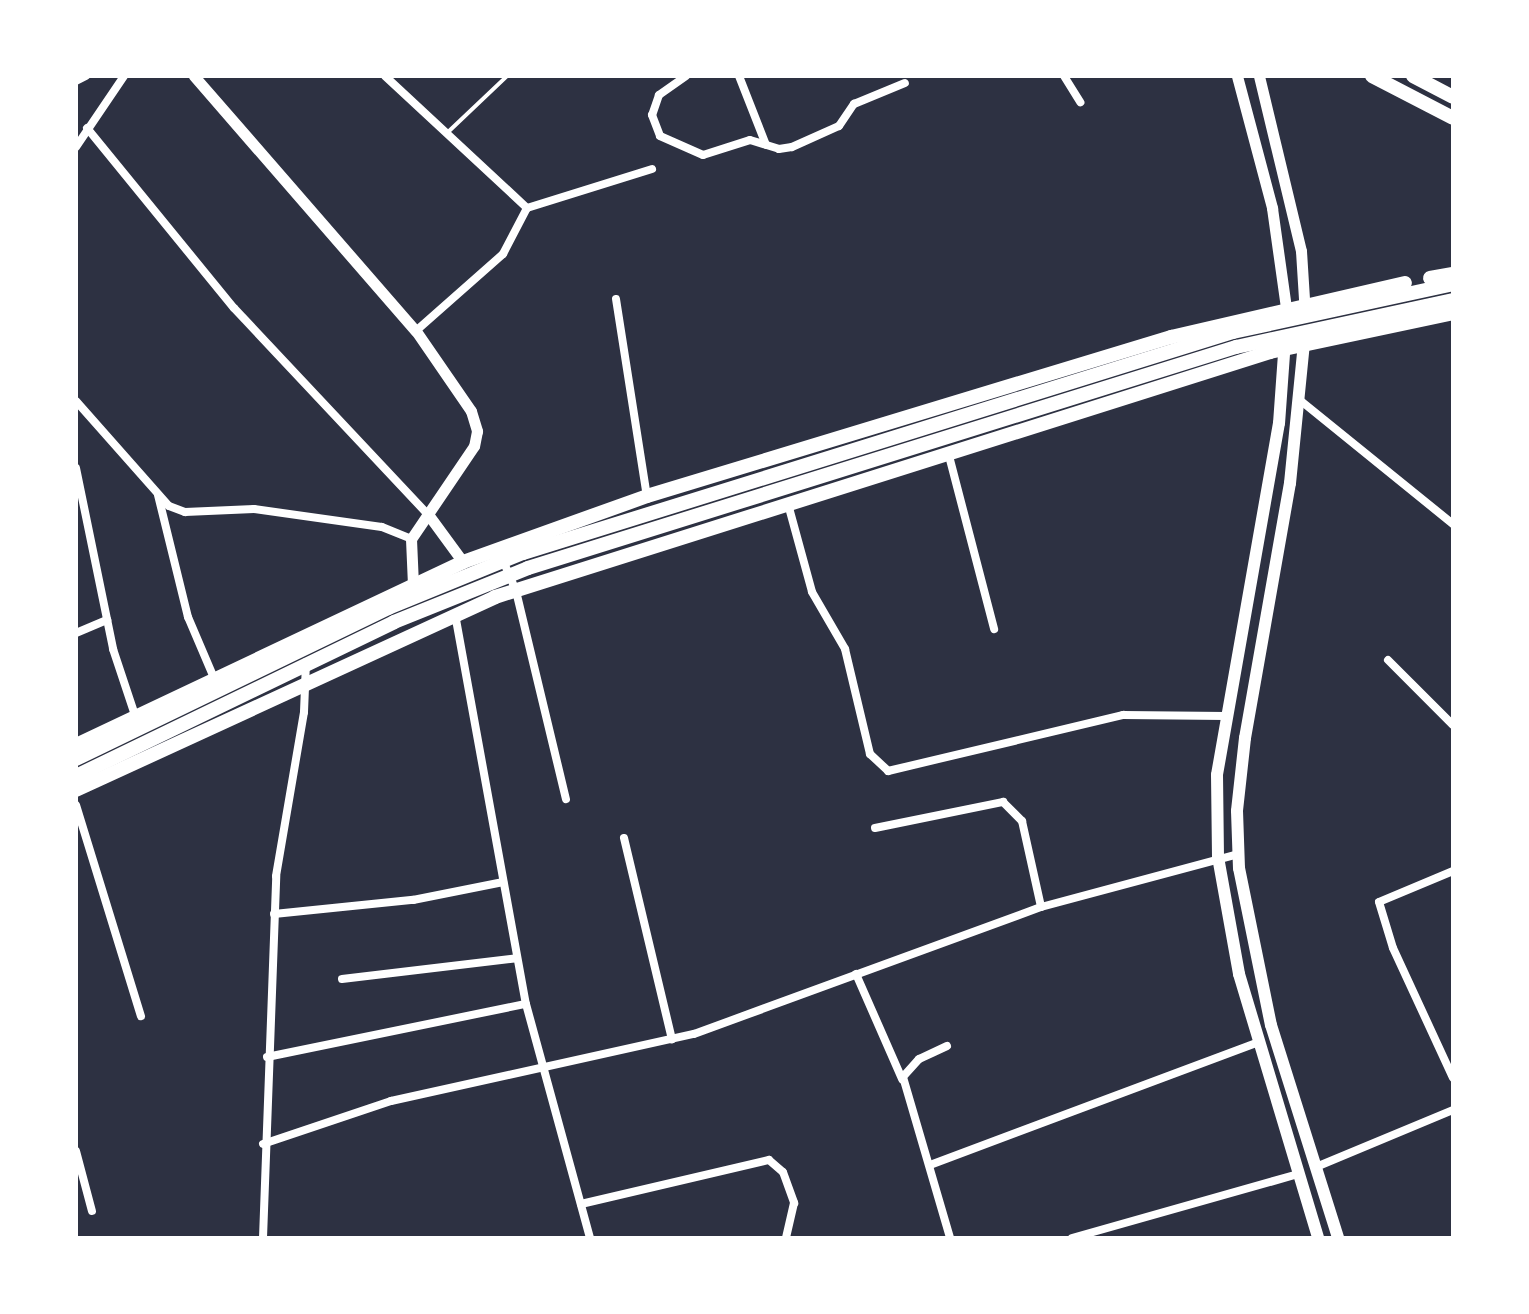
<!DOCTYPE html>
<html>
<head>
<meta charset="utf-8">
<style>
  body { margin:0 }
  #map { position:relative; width:1529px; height:1314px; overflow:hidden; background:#2d3142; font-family:"Work Sans",sans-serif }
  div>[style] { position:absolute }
  .service>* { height:4px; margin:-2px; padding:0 2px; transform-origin:2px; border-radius:2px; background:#fff }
  .minor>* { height:8px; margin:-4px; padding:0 4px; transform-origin:4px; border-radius:4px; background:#fff }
  .tertiary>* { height:11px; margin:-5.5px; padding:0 5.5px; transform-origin:5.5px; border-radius:5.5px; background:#fff }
  .secondary>* { height:12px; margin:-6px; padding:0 6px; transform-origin:6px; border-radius:6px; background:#fff }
  .primary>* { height:14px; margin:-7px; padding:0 7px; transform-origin:7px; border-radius:7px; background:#fff }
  span { translate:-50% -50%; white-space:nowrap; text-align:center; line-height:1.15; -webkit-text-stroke:8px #fff; paint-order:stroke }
  .frame { position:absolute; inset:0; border:78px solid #fff; pointer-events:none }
</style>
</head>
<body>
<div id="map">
  <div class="service">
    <div style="left:447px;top:133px;width:83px;rotate:-43.5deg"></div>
  </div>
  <div class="minor">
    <div style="left:385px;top:76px;width:194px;rotate:42.9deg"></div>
    <div style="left:527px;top:208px;width:52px;rotate:117.6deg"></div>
    <div style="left:503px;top:254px;width:116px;rotate:138.5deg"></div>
    <div style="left:686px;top:76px;width:33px;rotate:145deg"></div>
    <div style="left:659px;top:95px;width:21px;rotate:109deg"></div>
    <div style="left:652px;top:115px;width:22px;rotate:69deg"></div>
    <div style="left:660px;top:136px;width:47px;rotate:23.8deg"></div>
    <div style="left:703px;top:155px;width:49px;rotate:-17.7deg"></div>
    <div style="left:750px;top:140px;width:30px;rotate:17deg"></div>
    <div style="left:779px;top:149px;width:13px;rotate:-9deg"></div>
    <div style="left:792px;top:147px;width:51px;rotate:-24.1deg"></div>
    <div style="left:839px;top:126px;width:27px;rotate:-56deg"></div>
    <div style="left:854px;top:104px;width:55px;rotate:-22.4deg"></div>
    <div style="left:739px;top:76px;width:74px;rotate:68.6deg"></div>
    <div style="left:1064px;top:76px;width:31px;rotate:58deg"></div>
    <div style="left:76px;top:81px;width:11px;rotate:-27deg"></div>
    <div style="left:87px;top:128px;width:232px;rotate:50.8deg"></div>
    <div style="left:234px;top:308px;width:287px;rotate:46.8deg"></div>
    <div style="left:76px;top:147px;width:86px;rotate:-55.9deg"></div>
    <div style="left:527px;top:208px;width:131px;rotate:-17.3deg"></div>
    <div style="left:616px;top:299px;width:199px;rotate:81.1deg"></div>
    <div style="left:76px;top:401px;width:140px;rotate:48.5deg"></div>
    <div style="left:169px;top:506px;width:17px;rotate:21deg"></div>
    <div style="left:185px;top:512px;width:69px;rotate:-2.5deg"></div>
    <div style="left:254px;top:509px;width:129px;rotate:8deg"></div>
    <div style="left:382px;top:527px;width:31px;rotate:22deg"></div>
    <div style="left:1301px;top:401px;width:196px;rotate:39deg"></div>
    <div style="left:948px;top:452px;width:183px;rotate:75.4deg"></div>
    <div style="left:76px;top:468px;width:185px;rotate:78.4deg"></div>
    <div style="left:113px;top:649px;width:70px;rotate:71.6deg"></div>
    <div style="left:158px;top:495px;width:126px;rotate:76.2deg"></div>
    <div style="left:188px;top:617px;width:66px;rotate:66.9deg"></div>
    <div style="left:788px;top:504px;width:91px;rotate:74.7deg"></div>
    <div style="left:812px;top:592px;width:66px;rotate:59.9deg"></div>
    <div style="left:845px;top:649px;width:108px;rotate:76.6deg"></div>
    <div style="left:870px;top:754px;width:25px;rotate:43deg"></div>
    <div style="left:888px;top:771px;width:242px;rotate:-13.4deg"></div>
    <div style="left:1123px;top:715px;width:103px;rotate:0.6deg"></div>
    <div style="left:502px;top:558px;width:36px;rotate:67deg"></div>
    <div style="left:516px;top:591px;width:214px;rotate:76.5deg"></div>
    <div style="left:455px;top:614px;width:396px;rotate:79.7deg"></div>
    <div style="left:526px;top:1004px;width:243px;rotate:74.7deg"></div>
    <div style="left:76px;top:633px;width:34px;rotate:-23deg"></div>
    <div style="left:1388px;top:660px;width:92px;rotate:45deg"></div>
    <div style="left:76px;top:805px;width:221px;rotate:72.9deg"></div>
    <div style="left:875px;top:828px;width:131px;rotate:-11.5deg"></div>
    <div style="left:1003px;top:802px;width:27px;rotate:45deg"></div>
    <div style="left:1022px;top:821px;width:88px;rotate:77.5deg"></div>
    <div style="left:624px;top:838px;width:207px;rotate:76.6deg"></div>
    <div style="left:1453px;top:871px;width:80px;rotate:157.3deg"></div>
    <div style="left:1379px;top:902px;width:48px;rotate:73.1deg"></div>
    <div style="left:1393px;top:948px;width:143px;rotate:65.2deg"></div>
    <div style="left:274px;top:914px;width:140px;rotate:-5.8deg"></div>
    <div style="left:413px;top:900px;width:92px;rotate:-11.3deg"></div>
    <div style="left:856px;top:974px;width:115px;rotate:66.3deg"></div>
    <div style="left:342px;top:979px;width:176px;rotate:-6.8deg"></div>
    <div style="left:947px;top:1046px;width:31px;rotate:155deg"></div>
    <div style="left:919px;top:1059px;width:24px;rotate:132deg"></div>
    <div style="left:903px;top:1077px;width:168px;rotate:73.7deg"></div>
    <div style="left:267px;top:1057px;width:264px;rotate:-11.6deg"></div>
    <div style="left:263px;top:1144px;width:135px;rotate:-18.6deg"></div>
    <div style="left:391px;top:1101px;width:310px;rotate:-12.5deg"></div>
    <div style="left:694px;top:1034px;width:370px;rotate:-20.1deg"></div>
    <div style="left:1041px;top:907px;width:205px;rotate:-15deg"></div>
    <div style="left:76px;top:1151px;width:62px;rotate:75.1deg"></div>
    <div style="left:930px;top:1165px;width:349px;rotate:-20.5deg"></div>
    <div style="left:1316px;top:1167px;width:148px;rotate:-22.6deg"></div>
    <div style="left:581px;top:1204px;width:193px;rotate:-13.2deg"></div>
    <div style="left:769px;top:1160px;width:18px;rotate:41deg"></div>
    <div style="left:783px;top:1172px;width:33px;rotate:70deg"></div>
    <div style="left:794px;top:1203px;width:36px;rotate:103deg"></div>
    <div style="left:263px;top:1238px;width:362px;rotate:-87.9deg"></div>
    <div style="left:276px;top:876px;width:166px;rotate:-80.3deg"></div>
    <div style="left:304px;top:712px;width:50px;rotate:-87.7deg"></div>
    <div style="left:1072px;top:1238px;width:235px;rotate:-15.8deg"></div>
  </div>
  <div class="tertiary">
    <div style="left:194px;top:76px;width:338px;rotate:49deg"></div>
    <div style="left:416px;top:331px;width:97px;rotate:55.5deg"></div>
    <div style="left:471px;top:411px;width:21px;rotate:73deg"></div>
    <div style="left:477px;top:431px;width:15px;rotate:101deg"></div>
    <div style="left:474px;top:446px;width:112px;rotate:124.1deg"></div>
    <div style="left:411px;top:539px;width:46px;rotate:87.5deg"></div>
    <div style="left:1237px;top:76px;width:137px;rotate:75.1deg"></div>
    <div style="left:1272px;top:208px;width:101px;rotate:82deg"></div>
    <div style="left:1259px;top:76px;width:180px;rotate:76.5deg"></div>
    <div style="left:1301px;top:251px;width:63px;rotate:86.4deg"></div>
    <div style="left:430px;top:517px;width:56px;rotate:53.7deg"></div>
  </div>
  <div class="secondary">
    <div style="left:1285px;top:340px;width:83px;rotate:94.1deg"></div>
    <div style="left:1279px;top:423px;width:357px;rotate:100deg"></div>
    <div style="left:1217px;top:775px;width:82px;rotate:89.3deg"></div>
    <div style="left:1218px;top:857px;width:119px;rotate:79.8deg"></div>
    <div style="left:1239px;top:974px;width:276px;rotate:73.3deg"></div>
    <div style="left:1304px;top:343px;width:141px;rotate:95.7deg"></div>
    <div style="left:1290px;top:483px;width:259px;rotate:100deg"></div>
    <div style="left:1245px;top:738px;width:73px;rotate:96.3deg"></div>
    <div style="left:1237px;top:811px;width:57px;rotate:88deg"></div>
    <div style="left:1239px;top:868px;width:160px;rotate:78.5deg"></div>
    <div style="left:1271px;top:1025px;width:223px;rotate:72.5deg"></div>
  </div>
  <div class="primary">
    <div style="left:1372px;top:76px;width:91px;rotate:27.4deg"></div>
    <div style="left:1413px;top:76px;width:45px;rotate:27.7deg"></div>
    <div style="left:1430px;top:278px;width:23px;rotate:-10deg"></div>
    <div style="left:76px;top:745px;width:428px;rotate:-25.3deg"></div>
    <div style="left:463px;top:562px;width:195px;rotate:-19.7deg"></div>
    <div style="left:647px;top:496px;width:548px;rotate:-16.88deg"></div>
    <div style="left:1171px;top:337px;width:240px;rotate:-13deg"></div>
    <div style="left:76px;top:759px;width:347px;rotate:-25.8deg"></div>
    <div style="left:388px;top:608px;width:146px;rotate:-22.2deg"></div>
    <div style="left:523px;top:553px;width:744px;rotate:-17.29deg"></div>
    <div style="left:1233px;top:332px;width:225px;rotate:-12.3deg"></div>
    <div style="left:76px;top:776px;width:353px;rotate:-25.8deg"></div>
    <div style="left:394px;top:622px;width:144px;rotate:-21.9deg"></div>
    <div style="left:528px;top:568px;width:742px;rotate:-17.34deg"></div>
    <div style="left:1236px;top:347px;width:222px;rotate:-12.2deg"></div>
    <div style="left:76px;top:790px;width:461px;rotate:-24.7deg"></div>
    <div style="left:495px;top:597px;width:813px;rotate:-17.54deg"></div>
    <div style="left:1270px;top:352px;width:187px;rotate:-12deg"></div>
  </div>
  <div class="frame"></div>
</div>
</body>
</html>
